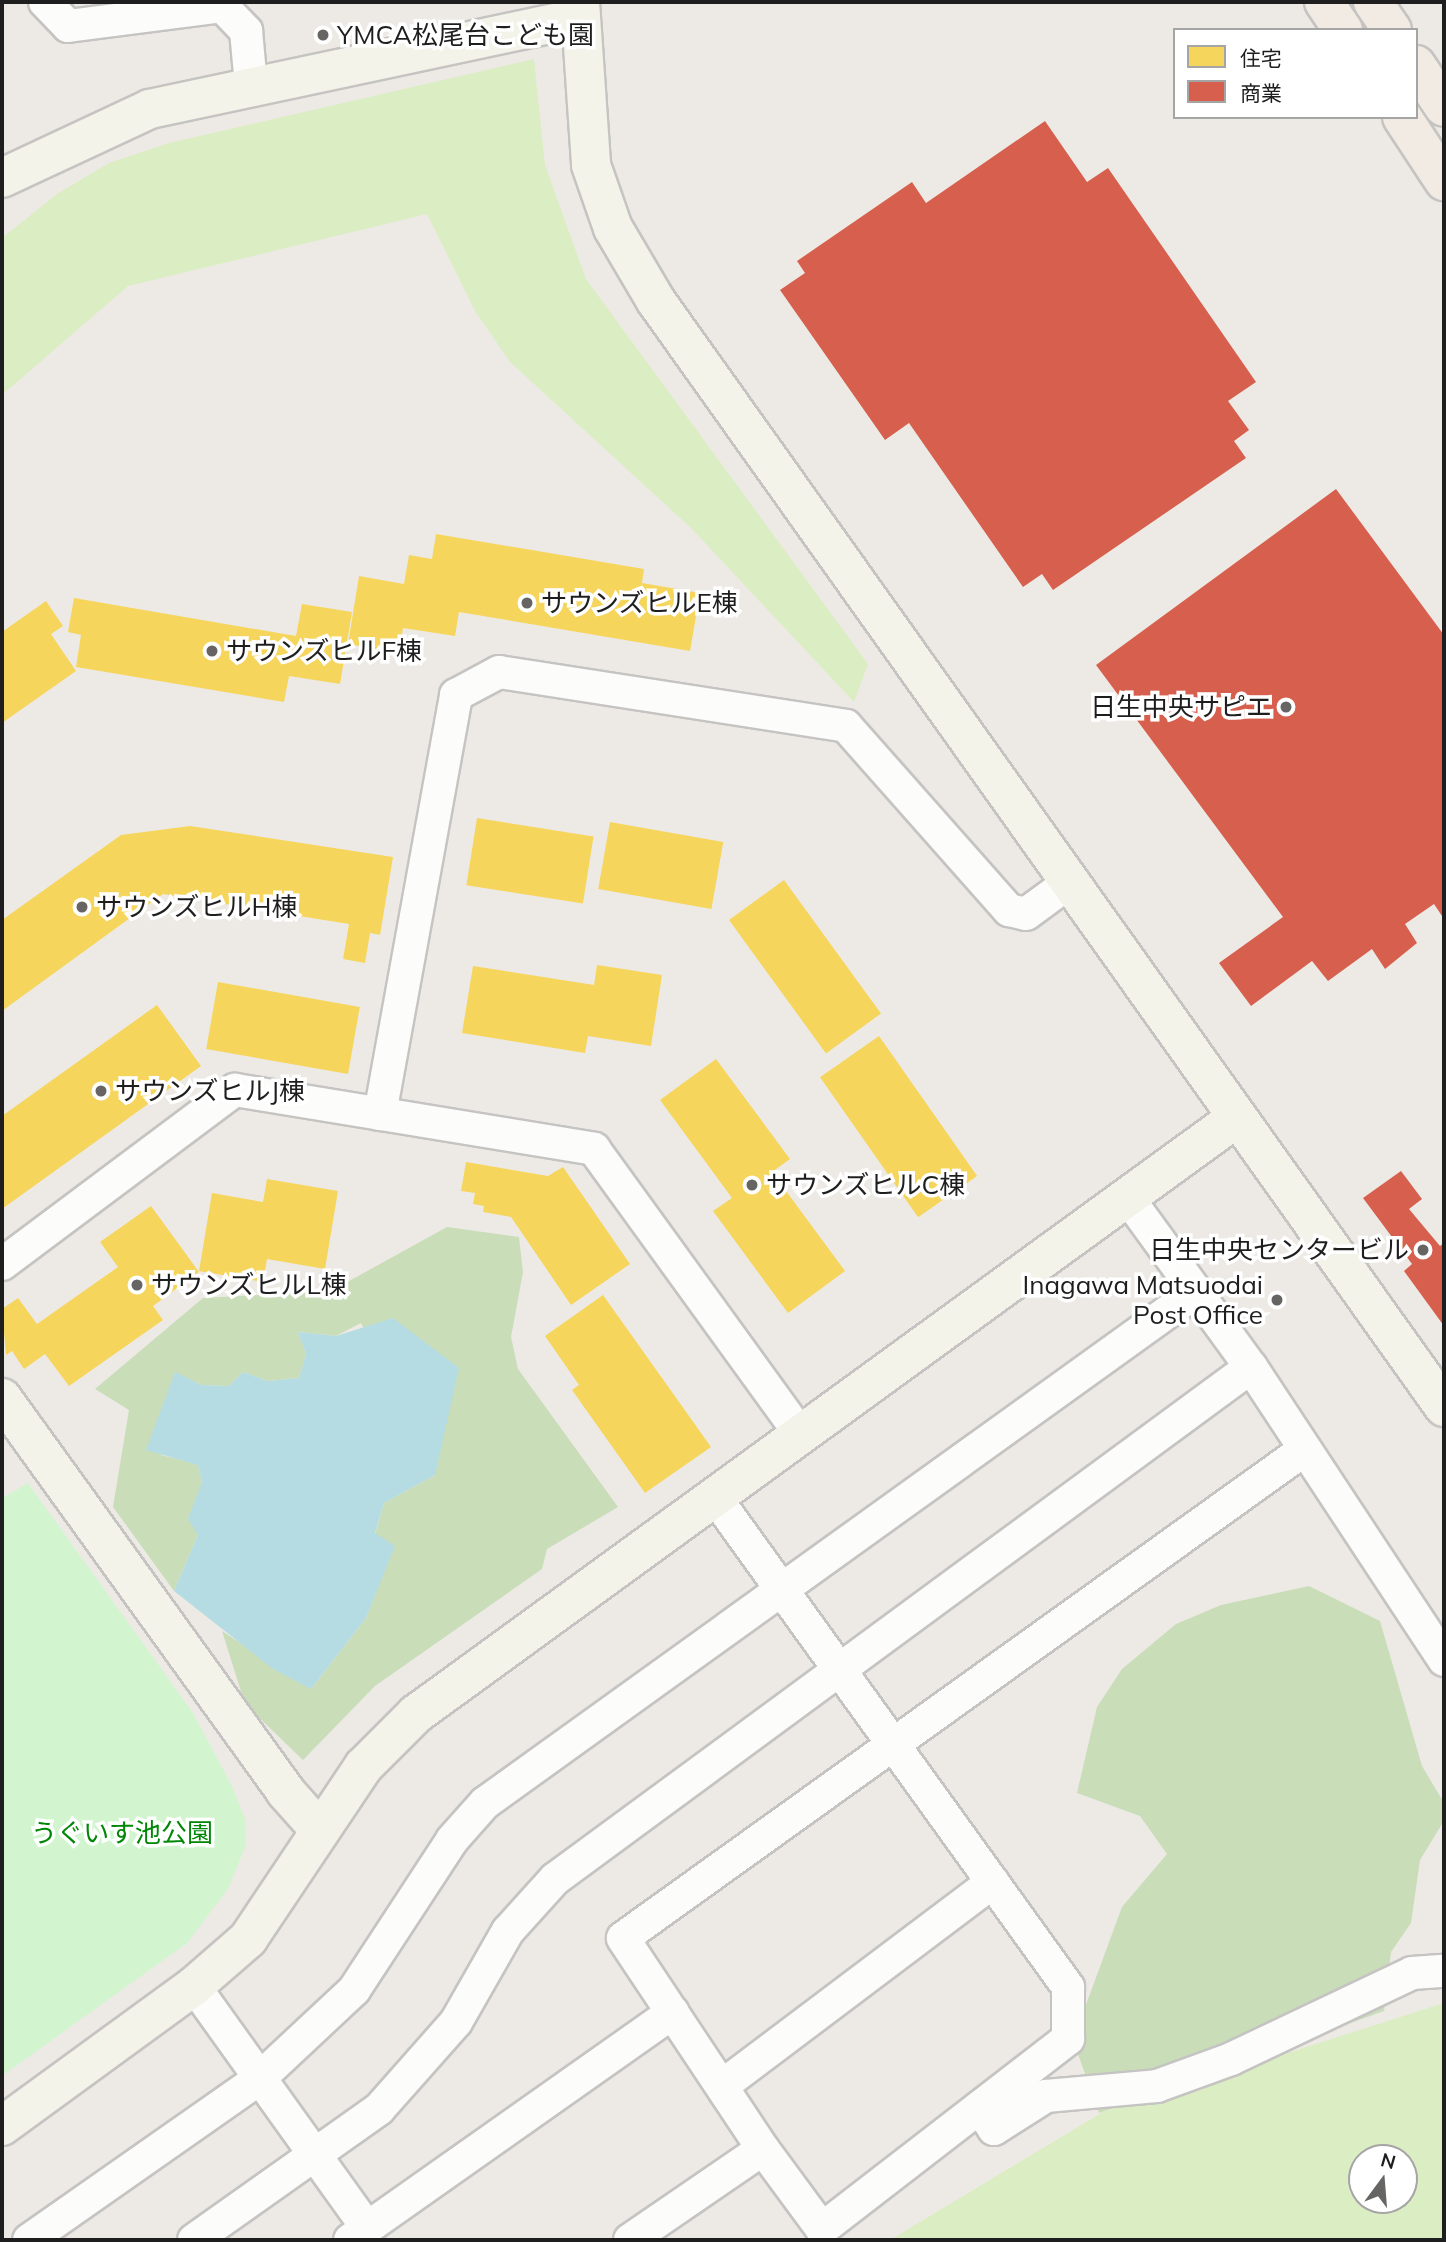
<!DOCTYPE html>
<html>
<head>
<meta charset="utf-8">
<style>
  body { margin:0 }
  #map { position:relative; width:1446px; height:2242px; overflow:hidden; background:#edeae6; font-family:Mulish,"Noto Sans JP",sans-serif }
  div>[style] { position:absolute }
  .grass>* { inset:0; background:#dbedc2 }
  .forest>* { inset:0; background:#c8ddb8 }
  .park>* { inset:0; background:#d2f5cf }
  .water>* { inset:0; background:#b6dce3 }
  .homes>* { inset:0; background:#f6d55c; transform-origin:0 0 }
  .shops>* { inset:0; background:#d6604d }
  .roads { filter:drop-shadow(2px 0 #c5c4c2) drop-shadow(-2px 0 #c5c4c2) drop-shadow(0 2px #c5c4c2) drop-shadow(0 -2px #c5c4c2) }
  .street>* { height:32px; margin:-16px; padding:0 16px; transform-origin:16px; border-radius:16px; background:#fcfcfb }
  .secondary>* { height:38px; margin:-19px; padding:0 19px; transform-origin:19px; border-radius:19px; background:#f4f3e9 }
  .primary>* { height:38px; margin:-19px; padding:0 19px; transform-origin:19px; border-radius:19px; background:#f1ebe3 }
  .dots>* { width:19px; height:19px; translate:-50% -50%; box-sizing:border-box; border:4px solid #fff; border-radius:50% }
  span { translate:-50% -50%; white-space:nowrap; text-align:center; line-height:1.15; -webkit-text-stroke:7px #fff; paint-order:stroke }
  .poi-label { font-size:26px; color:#1e1e1e }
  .left { translate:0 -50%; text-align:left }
  .right { translate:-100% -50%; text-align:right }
  .park-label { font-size:26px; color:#018706 }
  .frame { position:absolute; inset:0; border:4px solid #1e1e1e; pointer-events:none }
  .legend { position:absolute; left:1173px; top:28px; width:245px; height:91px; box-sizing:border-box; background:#fff; border:2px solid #a5a5a5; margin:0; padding:9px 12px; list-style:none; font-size:21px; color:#1e1e1e }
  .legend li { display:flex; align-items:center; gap:14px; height:35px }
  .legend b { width:35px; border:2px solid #a5a5a5 }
  .north { position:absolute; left:1348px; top:2144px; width:70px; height:70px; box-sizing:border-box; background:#fff; border:2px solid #a5a5a5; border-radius:50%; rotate:16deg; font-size:19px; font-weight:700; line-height:28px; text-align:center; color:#1e1e1e }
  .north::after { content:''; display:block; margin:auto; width:24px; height:32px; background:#666564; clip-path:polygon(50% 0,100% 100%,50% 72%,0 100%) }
</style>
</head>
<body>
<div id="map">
  <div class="grass">
    <div style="clip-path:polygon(534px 59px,545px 165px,586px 279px,868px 664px,854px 702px,691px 528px,510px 362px,475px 311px,427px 214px,128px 286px,2px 395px,2px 238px,57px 194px,109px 163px,169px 143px)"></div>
    <div style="clip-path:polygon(evenodd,1444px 2003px,1444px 2240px,890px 2240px,1103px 2112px,1444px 2003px,1362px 2158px,1404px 2158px,1404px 2200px,1362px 2200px,1362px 2158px)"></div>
  </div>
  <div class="forest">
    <div style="clip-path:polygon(447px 1227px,519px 1237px,523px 1272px,511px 1337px,518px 1369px,618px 1507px,547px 1549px,542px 1569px,375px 1686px,303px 1760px,245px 1704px,222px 1631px,311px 1689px,366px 1618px,394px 1546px,375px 1534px,384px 1503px,435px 1475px,361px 1323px,336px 1336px,298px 1332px,306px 1354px,299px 1378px,268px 1381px,243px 1372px,229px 1386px,201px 1385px,175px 1373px,161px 1455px,198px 1464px,202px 1482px,198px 1535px,174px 1591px,113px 1507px,129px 1410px,95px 1389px,203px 1298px,331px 1291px)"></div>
    <div style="clip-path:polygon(1309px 1586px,1380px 1621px,1422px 1766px,1444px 1803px,1442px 1824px,1420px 1860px,1411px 1923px,1391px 1952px,1384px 2011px,1099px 2113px,1073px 2040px,1122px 1907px,1167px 1854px,1140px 1816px,1077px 1793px,1097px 1707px,1122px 1669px,1176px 1624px,1221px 1605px)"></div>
  </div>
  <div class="park">
    <div style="clip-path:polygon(28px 1483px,193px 1713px,232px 1786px,245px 1819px,246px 1845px,228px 1889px,187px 1943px,2px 2076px,2px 1498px)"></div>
  </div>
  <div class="water">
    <div style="clip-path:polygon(393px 1318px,459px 1368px,435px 1475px,384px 1503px,375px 1533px,395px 1546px,366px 1618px,311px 1689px,273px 1669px,174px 1591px,198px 1535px,188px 1519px,202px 1482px,198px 1465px,146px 1450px,175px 1372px,201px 1385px,229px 1386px,243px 1372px,268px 1381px,299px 1378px,306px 1354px,298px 1332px,336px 1336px)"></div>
  </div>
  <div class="homes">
    <div style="clip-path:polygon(436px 534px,644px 569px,642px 583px,700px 593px,690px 651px,459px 612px,455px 636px,403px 628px,399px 653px,348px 644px,359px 576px,404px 584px,409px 555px,432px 559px)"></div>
    <div style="clip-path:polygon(74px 598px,296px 636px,302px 604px,352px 612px,340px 684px,289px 676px,284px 702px,76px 667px,81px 635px,68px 632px)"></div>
    <div style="clip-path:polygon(46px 601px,63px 626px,51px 634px,76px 671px,2px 723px,2px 632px)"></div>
    <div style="left:477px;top:818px;width:118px;height:68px;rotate:9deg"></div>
    <div style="left:610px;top:822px;width:115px;height:68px;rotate:10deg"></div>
    <div style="clip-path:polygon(190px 826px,393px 857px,380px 935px,370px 933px,365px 963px,343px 959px,349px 924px,163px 894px,2px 1011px,2px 920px,121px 835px)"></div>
    <div style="left:784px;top:880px;width:165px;height:68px;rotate:54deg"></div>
    <div style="clip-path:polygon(597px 965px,662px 975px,651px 1046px,588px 1036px,585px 1053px,462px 1033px,473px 966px,594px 985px)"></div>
    <div style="left:218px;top:982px;width:144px;height:68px;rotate:10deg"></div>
    <div style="clip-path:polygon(157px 1005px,201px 1066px,2px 1209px,2px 1116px)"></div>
    <div style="left:879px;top:1036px;width:171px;height:72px;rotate:55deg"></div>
    <div style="clip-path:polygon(716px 1059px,790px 1159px,772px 1172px,845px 1271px,788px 1313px,713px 1211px,732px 1198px,660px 1100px)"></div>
    <div style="clip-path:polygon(466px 1162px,548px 1176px,563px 1167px,630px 1264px,571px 1305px,511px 1217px,483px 1212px,484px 1206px,473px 1204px,475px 1193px,461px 1191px)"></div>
    <div style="clip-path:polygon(267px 1179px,338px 1191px,325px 1269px,267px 1259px,263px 1282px,199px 1271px,212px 1193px,263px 1202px)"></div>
    <div style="clip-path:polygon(151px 1206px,199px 1272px,153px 1306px,163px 1320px,69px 1386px,45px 1354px,24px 1369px,12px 1351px,6px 1355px,2px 1309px,18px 1298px,37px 1324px,118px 1267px,100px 1242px)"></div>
    <div style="clip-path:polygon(603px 1295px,711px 1447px,645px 1493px,572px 1390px,579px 1385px,545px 1336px)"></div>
  </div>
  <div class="shops">
    <div style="clip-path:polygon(1045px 121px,1087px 182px,1108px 168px,1256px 382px,1228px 401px,1249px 430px,1234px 441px,1246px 458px,1053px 590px,1042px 574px,1023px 587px,909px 423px,885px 440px,780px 290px,805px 273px,797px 261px,912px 182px,926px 203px)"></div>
    <div style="clip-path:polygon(1336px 489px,1444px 635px,1444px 919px,1434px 904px,1405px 924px,1417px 943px,1385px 969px,1372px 949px,1328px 981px,1312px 961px,1251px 1006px,1219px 963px,1283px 917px,1096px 665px)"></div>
    <div style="clip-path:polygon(1401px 1171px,1422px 1199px,1409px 1209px,1440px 1246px,1444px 1243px,1444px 1326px,1404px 1271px,1412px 1264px,1363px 1198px)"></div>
  </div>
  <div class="roads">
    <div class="street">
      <div style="left:45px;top:2px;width:33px;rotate:46deg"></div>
      <div style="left:68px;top:26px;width:155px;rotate:-7.4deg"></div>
      <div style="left:222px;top:6px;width:35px;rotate:46deg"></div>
      <div style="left:246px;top:31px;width:54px;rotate:84.7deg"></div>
      <div style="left:380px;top:1114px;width:426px;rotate:-79.7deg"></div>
      <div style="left:456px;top:695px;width:49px;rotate:-28.1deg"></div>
      <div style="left:499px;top:672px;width:351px;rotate:8.8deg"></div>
      <div style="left:846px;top:726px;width:246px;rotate:48.5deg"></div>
      <div style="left:1009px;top:910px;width:17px;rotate:13deg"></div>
      <div style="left:1026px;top:914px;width:56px;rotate:-36.3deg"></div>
      <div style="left:1128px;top:1198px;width:209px;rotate:54deg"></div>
      <div style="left:1251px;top:1367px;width:351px;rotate:56.6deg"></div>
      <div style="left:2px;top:1264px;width:291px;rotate:-36.8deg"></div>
      <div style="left:235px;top:1090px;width:364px;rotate:9.3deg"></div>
      <div style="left:594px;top:1149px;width:353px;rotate:54.1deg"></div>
      <div style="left:194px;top:1986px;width:297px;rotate:54.4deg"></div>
      <div style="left:722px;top:2086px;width:339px;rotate:-37deg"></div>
      <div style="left:980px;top:2107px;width:26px;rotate:58deg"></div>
      <div style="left:994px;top:2129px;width:62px;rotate:-32.4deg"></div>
      <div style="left:1046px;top:2096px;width:111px;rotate:-5.1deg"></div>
      <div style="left:1157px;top:2086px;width:79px;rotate:-20deg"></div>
      <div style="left:1231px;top:2059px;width:200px;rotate:-25.4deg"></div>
      <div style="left:1412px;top:1973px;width:32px;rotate:-4deg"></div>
      <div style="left:763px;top:2149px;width:253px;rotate:-123.6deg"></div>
      <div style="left:623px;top:1938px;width:838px;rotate:-35.63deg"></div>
      <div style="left:29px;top:2240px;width:282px;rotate:-35deg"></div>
      <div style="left:260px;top:2078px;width:129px;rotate:-43.1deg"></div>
      <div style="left:354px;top:1990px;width:179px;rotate:-56.8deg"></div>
      <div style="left:452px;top:1840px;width:50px;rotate:-48.3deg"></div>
      <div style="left:485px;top:1803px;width:873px;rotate:-35.73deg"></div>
      <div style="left:194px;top:2240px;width:227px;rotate:-35.3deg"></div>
      <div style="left:379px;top:2109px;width:116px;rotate:-48.5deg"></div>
      <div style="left:456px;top:2022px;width:105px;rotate:-60.3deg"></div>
      <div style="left:508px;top:1931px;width:70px;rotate:-47.9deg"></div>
      <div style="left:555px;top:1879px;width:864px;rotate:-36.34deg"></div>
      <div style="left:350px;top:2240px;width:395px;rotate:-35.2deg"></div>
      <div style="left:630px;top:2240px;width:161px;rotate:-34.4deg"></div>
      <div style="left:763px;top:2149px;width:99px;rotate:53.6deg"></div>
      <div style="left:822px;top:2229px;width:311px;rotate:-37.7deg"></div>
      <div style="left:1068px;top:2039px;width:52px;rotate:-90deg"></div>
      <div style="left:1068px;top:1987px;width:604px;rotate:-125.77deg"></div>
    </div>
    <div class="secondary">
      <div style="left:580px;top:2px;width:163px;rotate:86.1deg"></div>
      <div style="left:591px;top:165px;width:67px;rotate:70.8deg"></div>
      <div style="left:613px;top:228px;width:85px;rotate:59.5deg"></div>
      <div style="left:656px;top:301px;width:1358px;rotate:54.53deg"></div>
      <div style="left:2px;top:178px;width:163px;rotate:-25deg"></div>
      <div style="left:150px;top:109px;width:438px;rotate:-12deg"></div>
      <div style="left:2px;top:1398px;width:484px;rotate:54.2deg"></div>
      <div style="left:285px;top:1791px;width:50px;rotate:48.3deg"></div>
      <div style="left:2px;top:2126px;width:238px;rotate:-36.1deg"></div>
      <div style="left:194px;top:1986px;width:72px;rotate:-41deg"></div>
      <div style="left:248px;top:1939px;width:208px;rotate:-56.2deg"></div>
      <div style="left:364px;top:1766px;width:74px;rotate:-45deg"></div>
      <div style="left:416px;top:1714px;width:1012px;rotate:-36deg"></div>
    </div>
    <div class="primary">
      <div style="left:1324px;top:2px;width:34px;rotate:56deg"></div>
      <div style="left:1373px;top:2px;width:34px;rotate:56deg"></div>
      <div style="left:1416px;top:65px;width:50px;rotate:56.3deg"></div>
      <div style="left:1402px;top:117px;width:77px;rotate:56.7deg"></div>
    </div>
  </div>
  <div class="dots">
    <div style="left:323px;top:35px;background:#666564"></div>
    <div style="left:527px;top:603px;background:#666564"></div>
    <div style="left:212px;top:651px;background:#666564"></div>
    <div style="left:1286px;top:707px;background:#666564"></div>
    <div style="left:82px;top:907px;background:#666564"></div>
    <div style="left:101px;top:1091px;background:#666564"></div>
    <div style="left:752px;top:1185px;background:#666564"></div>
    <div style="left:1423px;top:1250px;background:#666564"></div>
    <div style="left:137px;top:1285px;background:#666564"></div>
    <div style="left:1277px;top:1300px;background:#666564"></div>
  </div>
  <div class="poi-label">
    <span class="left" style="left:337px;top:35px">YMCA松尾台こども園</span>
    <span class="left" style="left:541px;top:603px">サウンズヒルE棟</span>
    <span class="left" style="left:226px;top:651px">サウンズヒルF棟</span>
    <span class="right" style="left:1272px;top:707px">日生中央サピエ</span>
    <span class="left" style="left:96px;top:907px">サウンズヒルH棟</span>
    <span class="left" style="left:115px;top:1091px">サウンズヒルJ棟</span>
    <span class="left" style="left:766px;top:1185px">サウンズヒルC棟</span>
    <span class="right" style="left:1409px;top:1250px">日生中央センタービル</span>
    <span class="left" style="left:151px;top:1285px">サウンズヒルL棟</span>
    <span class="right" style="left:1263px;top:1300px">Inagawa Matsuodai<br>Post Office</span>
  </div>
  <div class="park-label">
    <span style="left:122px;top:1833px">うぐいす池公園</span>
  </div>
  <div class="frame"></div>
  <ul class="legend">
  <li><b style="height:19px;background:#f6d55c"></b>住宅</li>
  <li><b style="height:19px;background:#d6604d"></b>商業</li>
  </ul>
  <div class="north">N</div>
</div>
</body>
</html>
